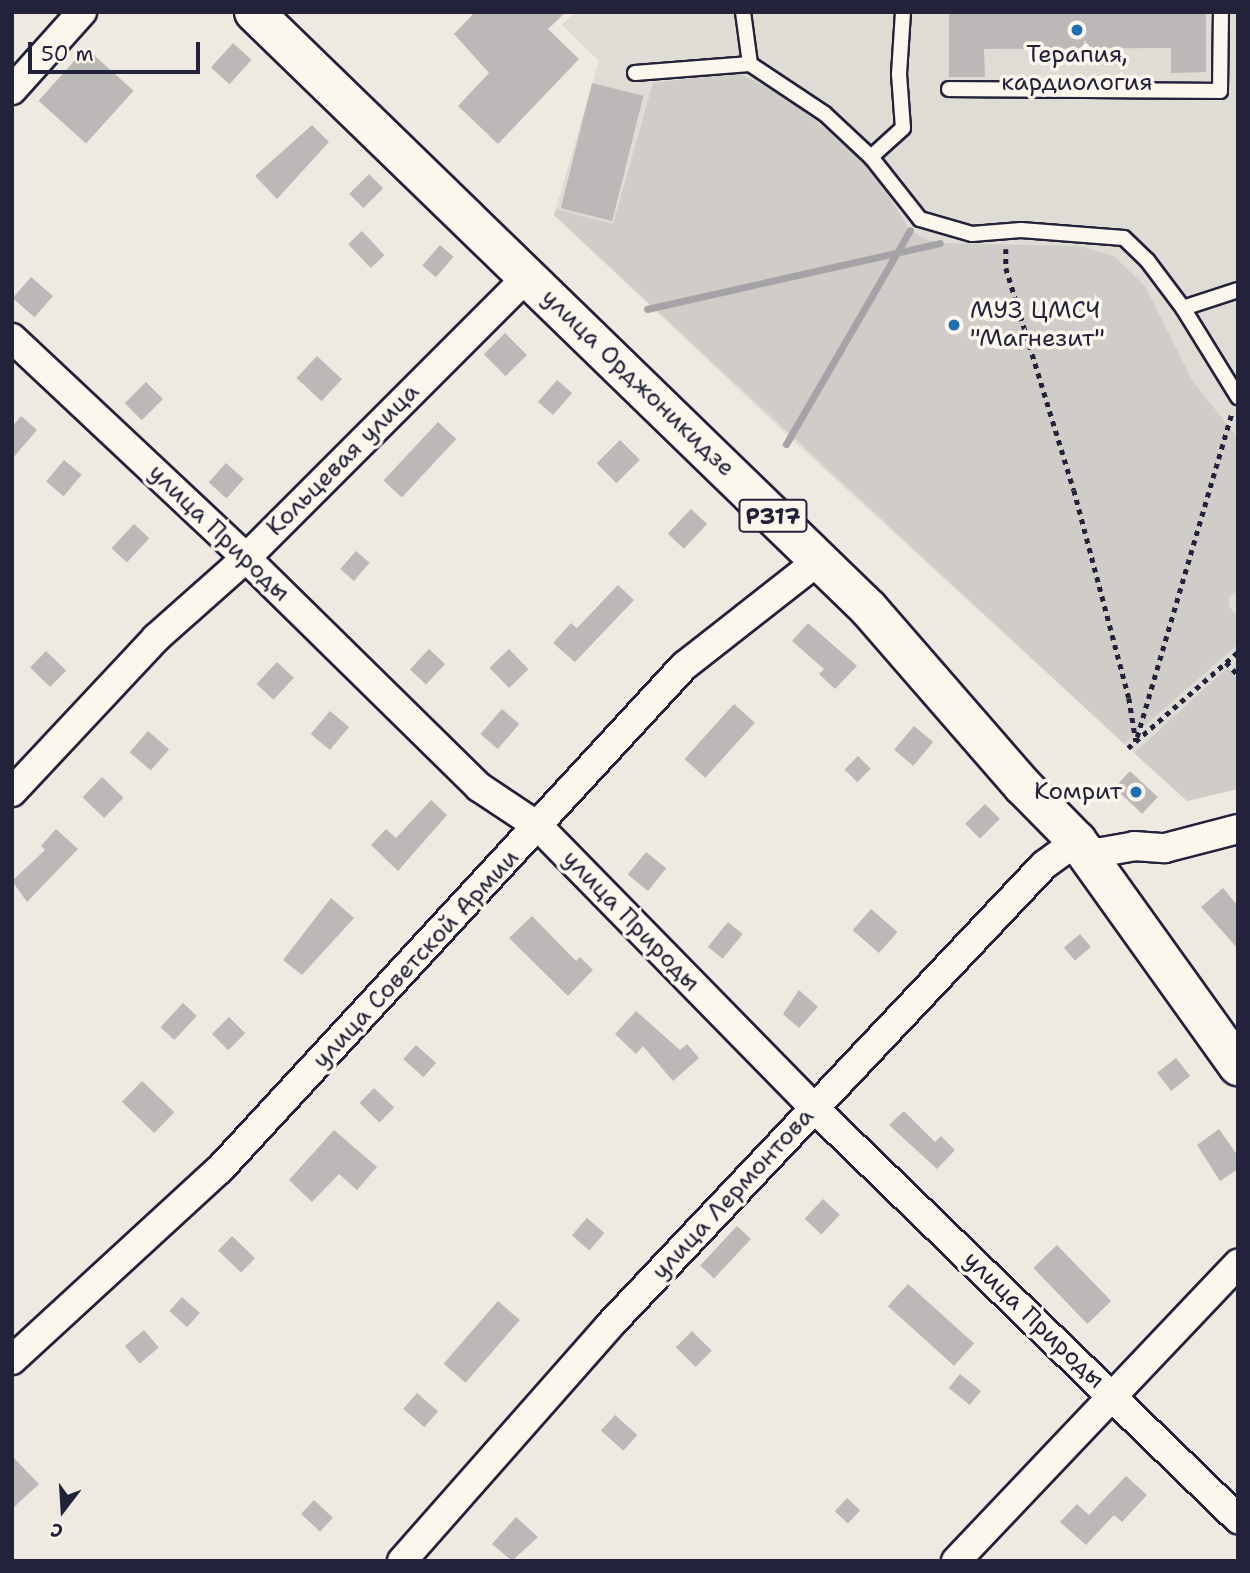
<!DOCTYPE html>
<html>
<head>
<meta charset="utf-8">
<style>
  body { margin:0 }
  #map { position:relative; width:1250px; height:1573px; overflow:hidden; background:#eeeae2; font-family:"Shantell Sans",sans-serif }
  div>[style] { position:absolute }
  .built>* { inset:0; background:#dfdbd5 }
  .green>* { inset:0; background:#d0cdc9 }
  .stream>* { height:7px; margin:-3.5px; padding:0 3.5px; transform-origin:3.5px; border-radius:3.5px; background:#a6a3a7 }
  .building>* { inset:0; background:#bcb8b8; transform-origin:0 0 }
  .path>* { height:4.5px; margin-top:-2.25px; transform-origin:0; background:repeating-linear-gradient(90deg,#22223b 0 5px,transparent 0 10px) }
  .roads { filter:drop-shadow(2px 0 #22223b) drop-shadow(-2px 0 #22223b) drop-shadow(0 2px #22223b) drop-shadow(0 -2px #22223b) }
  .service>* { height:14px; margin:-7px; padding:0 7px; transform-origin:7px; border-radius:7px; background:#fbf7ec }
  .minor>* { height:28px; margin:-14px; padding:0 14px; transform-origin:14px; border-radius:14px; background:#fbf7ec }
  .primary>* { height:38px; margin:-19px; padding:0 19px; transform-origin:19px; border-radius:19px; background:#fbf7ec }
  .dots>* { width:19px; height:19px; translate:-50% -50%; box-sizing:border-box; border:4px solid #fbf7ec; border-radius:50% }
  span { translate:-50% -50%; white-space:nowrap; text-align:center; line-height:1.15; -webkit-text-stroke:7px #fbf7ec; paint-order:stroke }
  .shield-label span { padding:2px 5px; background:#fbf7ec; border:2px solid; border-radius:5px; -webkit-text-stroke-width:0 }
  .shield-label { font-size:23px; color:#22223b; font-weight:700 }
  .poi-label { font-size:24px; color:#22223b }
  .left { translate:0 -50%; text-align:left }
  .right { translate:-100% -50%; text-align:right }
  .street-label { font-size:24px; color:#22223b }
  .frame { position:absolute; inset:0; border:14px solid #22223b; pointer-events:none }
  .north { position:absolute; left:28px; top:1475px; width:70px; height:70px; -webkit-text-stroke:5px #fbf7ec; paint-order:stroke; rotate:197deg; font-size:19px; font-weight:700; line-height:28px; text-align:center; color:#22223b }
  .north::after { content:''; display:block; margin:auto; width:24px; height:32px; background:#22223b; clip-path:polygon(50% 0,100% 100%,50% 72%,0 100%) }
  .scale { position:absolute; left:28px; top:42px; width:172px; height:32px; box-sizing:border-box; border:4px solid #22223b; border-top:0; padding-left:9px; font-size:21px; line-height:24px; white-space:nowrap; color:#22223b; -webkit-text-stroke:5px #fbf7ec; paint-order:stroke }
</style>
</head>
<body>
<div id="map">
  <div class="built">
    <div style="clip-path:polygon(576px 12px,1238px 12px,1238px 789px,1187px 801px,788px 436px,554px 215px,599px 61px,562px 25px)"></div>
  </div>
  <div class="green">
    <div style="clip-path:polygon(738px 73px,783px 95px,866px 161px,910px 230px,925px 239px,940px 243px,1080px 246px,1114px 256px,1145px 286px,1193px 382px,1238px 438px,1238px 589px,1229px 597px,1229px 607px,1238px 616px,1238px 644px,1124px 744px,554px 215px,556px 209px,613px 224px,653px 83px)"></div>
    <div style="clip-path:polygon(1228px 667px,1238px 679px,1238px 789px,1187px 801px,1134px 753px)"></div>
  </div>
  <div class="stream">
    <div style="left:647px;top:309px;width:300px;rotate:-12.7deg"></div>
    <div style="left:786px;top:444px;width:247px;rotate:-59.9deg"></div>
  </div>
  <div class="building">
    <div style="clip-path:polygon(475px 12px,566px 12px,548px 29px,579px 59px,498px 144px,458px 106px,489px 73px,454px 34px)"></div>
    <div style="clip-path:polygon(949px 12px,1206px 12px,1206px 72px,1171px 73px,1171px 48px,984px 49px,985px 77px,949px 77px)"></div>
    <div style="left:233px;top:43px;width:25px;height:33px;rotate:42deg"></div>
    <div style="left:86px;top:48px;width:64px;height:71px;rotate:42deg"></div>
    <div style="left:592px;top:83px;width:53px;height:129px;rotate:14deg"></div>
    <div style="clip-path:polygon(312px 125px,329px 142px,277px 199px,255px 176px)"></div>
    <div style="left:369px;top:174px;width:20px;height:28px;rotate:45deg"></div>
    <div style="left:362px;top:231px;width:33px;height:19px;rotate:47deg"></div>
    <div style="left:440px;top:245px;width:18px;height:27px;rotate:41deg"></div>
    <div style="left:31px;top:277px;width:29px;height:28px;rotate:41deg"></div>
    <div style="left:505px;top:333px;width:31px;height:30px;rotate:45deg"></div>
    <div style="left:317px;top:356px;width:34px;height:30px;rotate:43deg"></div>
    <div style="left:557px;top:380px;width:20px;height:29px;rotate:41deg"></div>
    <div style="left:146px;top:382px;width:24px;height:30px;rotate:45deg"></div>
    <div style="clip-path:polygon(21px 416px,37px 430px,12px 459px,12px 427px)"></div>
    <div style="left:438px;top:422px;width:25px;height:80px;rotate:43deg"></div>
    <div style="left:620px;top:440px;width:28px;height:33px;rotate:45deg"></div>
    <div style="left:64px;top:460px;width:23px;height:28px;rotate:40deg"></div>
    <div style="left:226px;top:463px;width:24px;height:26px;rotate:42deg"></div>
    <div style="left:691px;top:509px;width:22px;height:34px;rotate:43deg"></div>
    <div style="left:134px;top:524px;width:21px;height:33px;rotate:43deg"></div>
    <div style="left:356px;top:551px;width:18px;height:24px;rotate:41deg"></div>
    <div style="clip-path:polygon(618px 585px,634px 600px,575px 662px,553px 643px,571px 623px,577px 628px)"></div>
    <div style="clip-path:polygon(808px 623px,857px 666px,835px 689px,819px 674px,824px 669px,792px 641px)"></div>
    <div style="left:429px;top:649px;width:22px;height:28px;rotate:43deg"></div>
    <div style="left:509px;top:649px;width:28px;height:27px;rotate:46deg"></div>
    <div style="left:46px;top:651px;width:28px;height:23px;rotate:44deg"></div>
    <div style="left:277px;top:662px;width:23px;height:30px;rotate:43deg"></div>
    <div style="left:734px;top:704px;width:28px;height:74px;rotate:42deg"></div>
    <div style="left:502px;top:709px;width:23px;height:33px;rotate:41deg"></div>
    <div style="left:330px;top:711px;width:25px;height:30px;rotate:40deg"></div>
    <div style="left:914px;top:726px;width:25px;height:31px;rotate:40deg"></div>
    <div style="left:148px;top:731px;width:28px;height:28px;rotate:41deg"></div>
    <div style="left:858px;top:756px;width:18px;height:19px;rotate:45deg"></div>
    <div style="left:1130px;top:771px;width:38px;height:23px;rotate:43deg"></div>
    <div style="left:102px;top:777px;width:30px;height:28px;rotate:44deg"></div>
    <div style="clip-path:polygon(431px 800px,447px 815px,398px 871px,371px 845px,386px 829px,396px 838px)"></div>
    <div style="left:985px;top:804px;width:21px;height:28px;rotate:45deg"></div>
    <div style="clip-path:polygon(56px 829px,78px 849px,27px 902px,12px 881px,45px 850px,41px 846px)"></div>
    <div style="left:646px;top:852px;width:26px;height:29px;rotate:39deg"></div>
    <div style="clip-path:polygon(1223px 888px,1238px 906px,1238px 949px,1201px 907px)"></div>
    <div style="clip-path:polygon(331px 898px,354px 918px,302px 975px,283px 960px)"></div>
    <div style="left:871px;top:909px;width:35px;height:28px;rotate:41deg"></div>
    <div style="clip-path:polygon(532px 916px,576px 961px,580px 957px,593px 970px,568px 996px,509px 938px)"></div>
    <div style="left:728px;top:922px;width:19px;height:32px;rotate:39deg"></div>
    <div style="left:1080px;top:934px;width:17px;height:21px;rotate:50deg"></div>
    <div style="clip-path:polygon(799px 990px,818px 1007px,799px 1028px,783px 1014px)"></div>
    <div style="left:183px;top:1003px;width:19px;height:33px;rotate:43deg"></div>
    <div style="clip-path:polygon(636px 1011px,680px 1050px,687px 1044px,699px 1058px,673px 1081px,643px 1046px,636px 1054px,615px 1034px)"></div>
    <div style="left:229px;top:1017px;width:23px;height:24px;rotate:45deg"></div>
    <div style="left:416px;top:1045px;width:27px;height:19px;rotate:42deg"></div>
    <div style="left:1176px;top:1058px;width:23px;height:24px;rotate:52deg"></div>
    <div style="left:142px;top:1081px;width:45px;height:29px;rotate:44deg"></div>
    <div style="left:374px;top:1088px;width:28px;height:21px;rotate:44deg"></div>
    <div style="clip-path:polygon(904px 1111px,935px 1142px,941px 1136px,955px 1150px,937px 1169px,889px 1125px)"></div>
    <div style="clip-path:polygon(1219px 1129px,1238px 1156px,1238px 1169px,1220px 1181px,1197px 1145px)"></div>
    <div style="clip-path:polygon(334px 1130px,377px 1167px,357px 1190px,339px 1174px,312px 1202px,289px 1180px)"></div>
    <div style="left:823px;top:1199px;width:23px;height:27px;rotate:43deg"></div>
    <div style="left:587px;top:1218px;width:23px;height:23px;rotate:41deg"></div>
    <div style="left:737px;top:1226px;width:19px;height:54px;rotate:43deg"></div>
    <div style="left:232px;top:1236px;width:32px;height:20px;rotate:44deg"></div>
    <div style="left:1057px;top:1245px;width:78px;height:33px;rotate:46deg"></div>
    <div style="left:908px;top:1284px;width:89px;height:30px;rotate:42deg"></div>
    <div style="left:182px;top:1297px;width:24px;height:19px;rotate:42deg"></div>
    <div style="left:498px;top:1301px;width:29px;height:83px;rotate:41deg"></div>
    <div style="left:144px;top:1330px;width:23px;height:25px;rotate:50deg"></div>
    <div style="left:692px;top:1331px;width:28px;height:23px;rotate:45deg"></div>
    <div style="left:960px;top:1374px;width:27px;height:18px;rotate:39deg"></div>
    <div style="left:417px;top:1393px;width:28px;height:21px;rotate:41deg"></div>
    <div style="left:615px;top:1415px;width:30px;height:21px;rotate:42deg"></div>
    <div style="clip-path:polygon(12px 1456px,39px 1484px,12px 1509px)"></div>
    <div style="clip-path:polygon(1126px 1476px,1147px 1495px,1122px 1522px,1114px 1515px,1086px 1545px,1060px 1522px,1077px 1504px,1089px 1515px)"></div>
    <div style="left:847px;top:1498px;width:18px;height:18px;rotate:43deg"></div>
    <div style="left:314px;top:1500px;width:26px;height:19px;rotate:43deg"></div>
    <div style="clip-path:polygon(516px 1517px,538px 1537px,512px 1561px,492px 1544px)"></div>
  </div>
  <div class="path">
    <div style="left:1006px;top:249px;width:19px;rotate:90deg"></div>
    <div style="left:1006px;top:268px;width:232px;rotate:73deg"></div>
    <div style="left:1074px;top:490px;width:215px;rotate:75.2deg"></div>
    <div style="left:1129px;top:698px;width:44px;rotate:80.8deg"></div>
    <div style="left:1226px;top:662px;width:18px;rotate:47deg"></div>
    <div style="left:1137px;top:737px;width:338px;rotate:-73.7deg"></div>
    <div style="left:1128px;top:748px;width:146px;rotate:-41.1deg"></div>
  </div>
  <div class="roads">
    <div class="service">
      <div style="left:743px;top:12px;width:52px;rotate:82.3deg"></div>
      <div style="left:903px;top:12px;width:62px;rotate:93.7deg"></div>
      <div style="left:899px;top:74px;width:54px;rotate:85.8deg"></div>
      <div style="left:903px;top:128px;width:43px;rotate:137.8deg"></div>
      <div style="left:871px;top:157px;width:79px;rotate:51.7deg"></div>
      <div style="left:920px;top:219px;width:54px;rotate:16.1deg"></div>
      <div style="left:972px;top:234px;width:49px;rotate:-4.7deg"></div>
      <div style="left:1021px;top:230px;width:103px;rotate:4.4deg"></div>
      <div style="left:1124px;top:238px;width:32px;rotate:44deg"></div>
      <div style="left:1147px;top:260px;width:60px;rotate:53.1deg"></div>
      <div style="left:1183px;top:308px;width:105px;rotate:58.3deg"></div>
      <div style="left:635px;top:73px;width:115px;rotate:-4.5deg"></div>
      <div style="left:750px;top:64px;width:90px;rotate:33.7deg"></div>
      <div style="left:825px;top:114px;width:63px;rotate:43.1deg"></div>
      <div style="left:949px;top:89px;width:271px;rotate:0.4deg"></div>
      <div style="left:1220px;top:91px;width:79px;rotate:-89.3deg"></div>
      <div style="left:1183px;top:308px;width:58px;rotate:-18.1deg"></div>
    </div>
    <div class="minor">
      <div style="left:12px;top:90px;width:105px;rotate:-48.1deg"></div>
      <div style="left:12px;top:338px;width:321px;rotate:43.2deg"></div>
      <div style="left:246px;top:558px;width:327px;rotate:44.5deg"></div>
      <div style="left:479px;top:787px;width:72px;rotate:33.7deg"></div>
      <div style="left:539px;top:827px;width:393px;rotate:45.6deg"></div>
      <div style="left:814px;top:1108px;width:591px;rotate:44.11deg"></div>
      <div style="left:12px;top:792px;width:211px;rotate:-46.9deg"></div>
      <div style="left:156px;top:638px;width:120px;rotate:-41.6deg"></div>
      <div style="left:246px;top:558px;width:397px;rotate:-45deg"></div>
      <div style="left:12px;top:1360px;width:282px;rotate:-42.6deg"></div>
      <div style="left:220px;top:1169px;width:684px;rotate:-47.31deg"></div>
      <div style="left:684px;top:666px;width:172px;rotate:-38.1deg"></div>
      <div style="left:402px;top:1561px;width:313px;rotate:-48.6deg"></div>
      <div style="left:609px;top:1326px;width:634px;rotate:-46.66deg"></div>
      <div style="left:1044px;top:865px;width:41px;rotate:-36deg"></div>
      <div style="left:1077px;top:841px;width:22px;rotate:32deg"></div>
      <div style="left:1096px;top:853px;width:39px;rotate:-10deg"></div>
      <div style="left:1134px;top:846px;width:31px;rotate:4deg"></div>
      <div style="left:1165px;top:848px;width:75px;rotate:-14.6deg"></div>
      <div style="left:956px;top:1561px;width:410px;rotate:-46.5deg"></div>
    </div>
    <div class="primary">
      <div style="left:254px;top:12px;width:857px;rotate:44.15deg"></div>
      <div style="left:869px;top:609px;width:235px;rotate:49deg"></div>
      <div style="left:1023px;top:786px;width:77px;rotate:45.5deg"></div>
      <div style="left:1077px;top:841px;width:277px;rotate:54.4deg"></div>
    </div>
  </div>
  <div class="dots">
    <div style="left:1077px;top:30px;background:#1f6fb2"></div>
    <div style="left:954px;top:325px;background:#1f6fb2"></div>
    <div style="left:1136px;top:792px;background:#1f6fb2"></div>
  </div>
  <div class="shield-label">
    <span style="left:773px;top:516px">Р317</span>
  </div>
  <div class="poi-label">
    <span style="left:1077px;top:69px">Терапия,<br>кардиология</span>
    <span class="left" style="left:970px;top:325px">МУЗ ЦМСЧ<br>"Магнезит"</span>
    <span class="right" style="left:1122px;top:792px">Комрит</span>
  </div>
  <div class="street-label">
    <span style="left:638px;top:383px;rotate:44deg">улица Орджоникидзе</span>
    <span style="left:343px;top:460px;rotate:-45deg">Кольцевая улица</span>
    <span style="left:219px;top:533px;rotate:44deg">улица Природы</span>
    <span style="left:631px;top:921px;rotate:46deg">улица Природы</span>
    <span style="left:416px;top:959px;rotate:-47deg">улица Советской Армии</span>
    <span style="left:733px;top:1194px;rotate:-47deg">улица Лермонтова</span>
    <span style="left:1034px;top:1320px;rotate:44deg">улица Природы</span>
  </div>
  <div class="frame"></div>
  <div class="north">С</div>
  <div class="scale">50 m</div>
</div>
</body>
</html>
